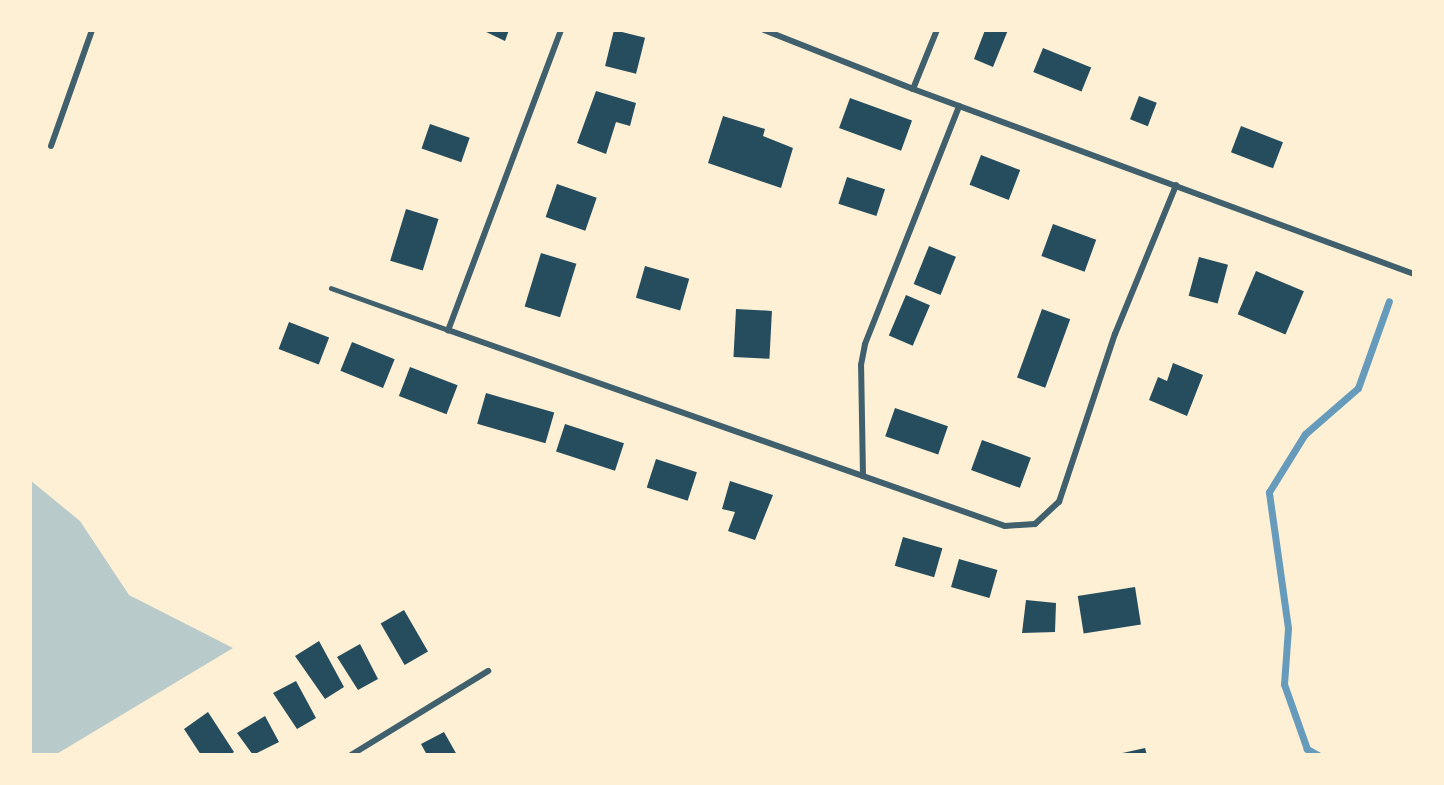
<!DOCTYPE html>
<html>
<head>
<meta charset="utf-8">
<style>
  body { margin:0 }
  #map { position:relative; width:1444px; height:785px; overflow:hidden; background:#fdf0d5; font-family:Poppins,sans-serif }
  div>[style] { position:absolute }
  .green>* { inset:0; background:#b9caca }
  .stream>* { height:7px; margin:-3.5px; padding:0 3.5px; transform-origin:3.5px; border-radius:3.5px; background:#669bbc }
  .building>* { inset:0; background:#264d5e; transform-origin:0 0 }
  .service>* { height:4.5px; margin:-2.25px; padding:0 2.25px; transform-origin:2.25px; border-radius:2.25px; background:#3f606c }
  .minor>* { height:6px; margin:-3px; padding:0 3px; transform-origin:3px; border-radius:3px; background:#3f606c }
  span { translate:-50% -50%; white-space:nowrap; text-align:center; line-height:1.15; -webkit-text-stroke:6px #fdf0d5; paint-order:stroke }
  .frame { position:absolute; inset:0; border:32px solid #fdf0d5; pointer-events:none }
</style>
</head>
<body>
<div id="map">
  <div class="green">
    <div style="clip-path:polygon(30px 480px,80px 521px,129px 595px,233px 648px,55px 755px,30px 755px)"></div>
  </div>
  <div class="stream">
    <div style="left:1318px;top:755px;width:13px;rotate:-151deg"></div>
    <div style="left:1307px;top:749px;width:69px;rotate:-109.5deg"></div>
    <div style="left:1284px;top:684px;width:56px;rotate:-85.9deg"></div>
    <div style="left:1288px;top:628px;width:137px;rotate:-98deg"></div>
    <div style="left:1269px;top:492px;width:68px;rotate:-58.2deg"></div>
    <div style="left:1305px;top:434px;width:70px;rotate:-41deg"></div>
    <div style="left:1358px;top:388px;width:92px;rotate:-70.4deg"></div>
  </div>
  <div class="building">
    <div style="clip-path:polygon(482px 30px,509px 30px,505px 41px)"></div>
    <div style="left:614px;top:30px;width:32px;height:37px;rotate:14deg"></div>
    <div style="clip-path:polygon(985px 30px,1008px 30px,993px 67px,974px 59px)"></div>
    <div style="left:1043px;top:48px;width:52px;height:26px;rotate:22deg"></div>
    <div style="clip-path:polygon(596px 91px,636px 103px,630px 126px,616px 122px,606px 154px,577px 143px)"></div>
    <div style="left:1139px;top:96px;width:19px;height:25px;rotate:21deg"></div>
    <div style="left:850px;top:98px;width:66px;height:32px;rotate:20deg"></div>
    <div style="clip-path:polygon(723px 116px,765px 129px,763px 136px,793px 148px,781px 188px,708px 163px)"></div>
    <div style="left:430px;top:124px;width:42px;height:26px;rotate:19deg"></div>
    <div style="left:1241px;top:126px;width:45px;height:28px;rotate:21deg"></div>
    <div style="left:981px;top:155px;width:42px;height:32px;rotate:21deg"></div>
    <div style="left:847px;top:177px;width:40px;height:28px;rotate:18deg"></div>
    <div style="left:557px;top:184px;width:42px;height:35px;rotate:19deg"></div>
    <div style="left:406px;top:209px;width:34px;height:54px;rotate:17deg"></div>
    <div style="left:1053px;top:224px;width:46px;height:34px;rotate:20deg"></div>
    <div style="left:929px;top:246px;width:29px;height:41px;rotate:22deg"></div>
    <div style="left:541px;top:253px;width:37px;height:56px;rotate:17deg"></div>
    <div style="left:1199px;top:257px;width:30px;height:40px;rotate:15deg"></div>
    <div style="left:645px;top:266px;width:46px;height:33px;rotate:16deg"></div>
    <div style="left:1256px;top:271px;width:52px;height:47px;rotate:23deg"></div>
    <div style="left:906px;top:295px;width:26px;height:44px;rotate:23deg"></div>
    <div style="left:736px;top:309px;width:36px;height:48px;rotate:3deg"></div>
    <div style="left:1042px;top:309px;width:30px;height:73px;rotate:20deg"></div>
    <div style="left:289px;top:322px;width:43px;height:29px;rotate:21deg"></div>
    <div style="left:352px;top:342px;width:46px;height:31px;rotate:22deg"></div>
    <div style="clip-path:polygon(1173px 363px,1203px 375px,1187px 416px,1149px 400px,1158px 377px,1167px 381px)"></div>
    <div style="left:410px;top:367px;width:51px;height:31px;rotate:21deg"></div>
    <div style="left:486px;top:393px;width:71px;height:32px;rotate:16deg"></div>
    <div style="left:895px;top:408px;width:56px;height:30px;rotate:19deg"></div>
    <div style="left:565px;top:424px;width:62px;height:29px;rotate:18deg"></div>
    <div style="left:982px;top:440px;width:52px;height:32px;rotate:20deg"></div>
    <div style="left:656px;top:459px;width:43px;height:30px;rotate:18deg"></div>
    <div style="clip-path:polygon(730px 481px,773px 495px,755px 540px,728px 531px,735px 512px,722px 509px)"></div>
    <div style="left:903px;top:537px;width:41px;height:30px;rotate:16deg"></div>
    <div style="left:959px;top:559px;width:40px;height:29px;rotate:16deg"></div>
    <div style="left:1135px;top:587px;width:38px;height:58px;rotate:81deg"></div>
    <div style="clip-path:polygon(1026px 600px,1056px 603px,1055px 632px,1022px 633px)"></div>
    <div style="left:404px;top:610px;width:48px;height:27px;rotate:60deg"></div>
    <div style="clip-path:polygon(319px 641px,344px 687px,325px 699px,295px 656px)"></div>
    <div style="clip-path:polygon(360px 644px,378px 679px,358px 690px,337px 657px)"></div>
    <div style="clip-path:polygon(296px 681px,316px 718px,297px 729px,273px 693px)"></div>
    <div style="clip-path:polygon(208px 712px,234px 752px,230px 755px,201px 755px,184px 729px)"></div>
    <div style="clip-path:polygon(265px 716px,279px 742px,253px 755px,237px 733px)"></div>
    <div style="clip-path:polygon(444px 732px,457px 755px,427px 755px,421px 744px)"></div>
    <div style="clip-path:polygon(1145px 748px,1147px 755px,1118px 755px,1118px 754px)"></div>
  </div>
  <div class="service">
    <div style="left:331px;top:288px;width:124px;rotate:19.7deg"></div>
  </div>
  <div class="minor">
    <div style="left:561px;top:30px;width:321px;rotate:110.6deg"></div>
    <div style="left:448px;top:330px;width:590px;rotate:19.39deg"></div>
    <div style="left:1005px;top:526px;width:30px;rotate:-4deg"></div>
    <div style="left:1035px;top:524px;width:33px;rotate:-43deg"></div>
    <div style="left:1059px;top:502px;width:177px;rotate:-71.6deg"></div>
    <div style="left:1115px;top:334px;width:161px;rotate:-67.7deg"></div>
    <div style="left:764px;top:30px;width:160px;rotate:21.6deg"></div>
    <div style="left:913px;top:89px;width:534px;rotate:20.27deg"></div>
    <div style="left:913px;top:89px;width:64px;rotate:-67.9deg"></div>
    <div style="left:51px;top:146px;width:123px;rotate:-70.5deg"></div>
    <div style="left:863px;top:476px;width:111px;rotate:-91deg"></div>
    <div style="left:861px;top:365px;width:21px;rotate:-79deg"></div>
    <div style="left:865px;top:344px;width:256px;rotate:-68.4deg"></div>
    <div style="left:351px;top:755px;width:161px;rotate:-31.5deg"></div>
  </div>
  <div class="frame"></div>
</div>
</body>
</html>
